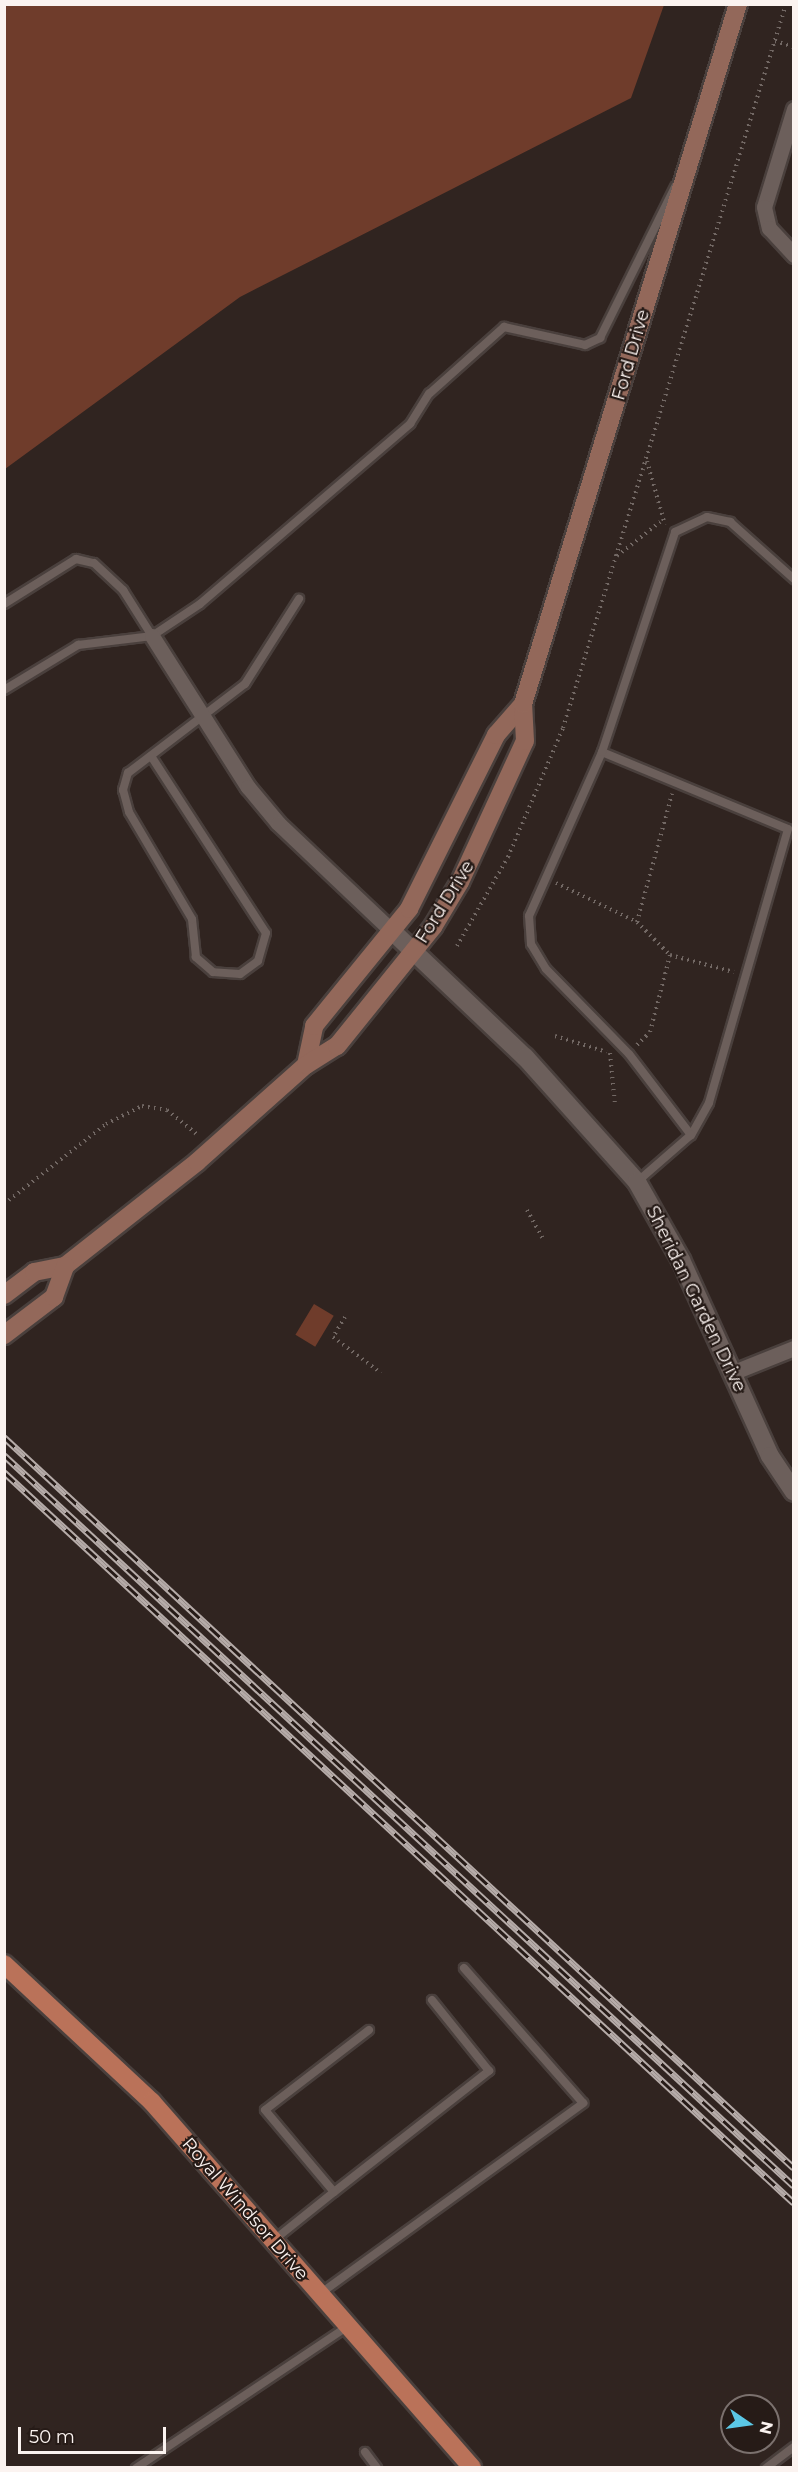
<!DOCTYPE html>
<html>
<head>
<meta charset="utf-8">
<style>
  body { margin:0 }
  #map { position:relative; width:798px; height:2472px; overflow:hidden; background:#302420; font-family:Montserrat,sans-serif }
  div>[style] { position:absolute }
  .green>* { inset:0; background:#6f3c2b; transform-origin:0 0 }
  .path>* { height:4px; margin-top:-2px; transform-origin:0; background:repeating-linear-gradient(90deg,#726864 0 1.5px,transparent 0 6px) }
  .roads { filter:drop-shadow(2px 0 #4a403d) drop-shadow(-2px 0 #4a403d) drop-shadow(0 2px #4a403d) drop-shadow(0 -2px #4a403d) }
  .service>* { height:8px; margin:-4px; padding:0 4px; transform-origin:4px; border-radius:4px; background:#6c5f5b }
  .minor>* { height:15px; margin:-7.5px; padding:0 7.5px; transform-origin:7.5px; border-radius:7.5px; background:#6c5f5b }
  .tertiary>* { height:18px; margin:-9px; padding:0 9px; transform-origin:9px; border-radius:9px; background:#6c5f5b }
  .secondary>* { height:18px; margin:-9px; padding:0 9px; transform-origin:9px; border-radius:9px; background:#93685a }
  .primary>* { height:18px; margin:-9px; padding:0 9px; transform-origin:9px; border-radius:9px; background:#ba7259 }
  .rail>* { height:7px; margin-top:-3.5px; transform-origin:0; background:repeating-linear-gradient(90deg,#261b17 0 14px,#b6aca9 0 28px); box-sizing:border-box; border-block:2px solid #b6aca9 }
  span { translate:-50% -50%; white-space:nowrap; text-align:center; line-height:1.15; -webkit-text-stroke:4.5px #261b17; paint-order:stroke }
  .street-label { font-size:18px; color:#fbf3f0 }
  .frame { position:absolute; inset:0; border:6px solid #fbf3f0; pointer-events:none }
  .north { position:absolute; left:720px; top:2394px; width:60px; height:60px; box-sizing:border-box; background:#261b17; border:2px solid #7b716e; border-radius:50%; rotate:103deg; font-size:16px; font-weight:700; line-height:24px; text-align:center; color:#fbf3f0 }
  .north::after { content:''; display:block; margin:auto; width:21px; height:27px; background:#5bc8e6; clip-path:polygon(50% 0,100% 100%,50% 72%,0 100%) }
  .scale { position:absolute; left:18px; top:2427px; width:148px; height:27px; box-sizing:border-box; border:3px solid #fbf3f0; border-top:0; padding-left:8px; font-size:18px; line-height:21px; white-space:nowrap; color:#fbf3f0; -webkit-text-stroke:4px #261b17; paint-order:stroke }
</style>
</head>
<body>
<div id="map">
  <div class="green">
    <div style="clip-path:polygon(5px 4px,664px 4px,664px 5px,631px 98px,240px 297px,5px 469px)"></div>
    <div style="left:314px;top:1304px;width:23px;height:36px;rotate:31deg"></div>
  </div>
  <div class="path">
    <div style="left:775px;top:41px;width:20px;rotate:18deg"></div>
    <div style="left:647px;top:461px;width:66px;rotate:74.3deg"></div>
    <div style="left:617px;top:556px;width:55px;rotate:-38.3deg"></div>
    <div style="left:556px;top:883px;width:90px;rotate:25.7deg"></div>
    <div style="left:637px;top:922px;width:47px;rotate:45deg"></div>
    <div style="left:670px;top:955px;width:66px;rotate:14.9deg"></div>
    <div style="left:637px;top:922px;width:133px;rotate:-74.7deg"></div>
    <div style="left:457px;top:946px;width:103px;rotate:-60.2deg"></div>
    <div style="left:508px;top:857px;width:140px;rotate:-66.9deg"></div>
    <div style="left:563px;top:728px;width:758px;rotate:-72.88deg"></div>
    <div style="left:555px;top:1036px;width:54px;rotate:17.1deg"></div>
    <div style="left:637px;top:1045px;width:18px;rotate:-45deg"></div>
    <div style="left:650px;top:1032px;width:80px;rotate:-75.4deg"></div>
    <div style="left:610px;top:1053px;width:51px;rotate:84.4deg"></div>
    <div style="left:4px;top:1204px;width:130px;rotate:-38.1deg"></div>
    <div style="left:106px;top:1124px;width:40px;rotate:-26.6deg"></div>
    <div style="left:142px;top:1106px;width:25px;rotate:9deg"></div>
    <div style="left:167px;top:1110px;width:41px;rotate:39.1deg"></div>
    <div style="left:527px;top:1210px;width:35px;rotate:61deg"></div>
    <div style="left:345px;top:1317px;width:23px;rotate:121deg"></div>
    <div style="left:333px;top:1337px;width:60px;rotate:36.9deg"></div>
  </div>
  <div class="roads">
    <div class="service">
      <div style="left:4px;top:604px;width:85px;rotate:-32deg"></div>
      <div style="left:76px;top:559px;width:18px;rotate:13deg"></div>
      <div style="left:94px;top:563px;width:40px;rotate:43deg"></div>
      <div style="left:123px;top:590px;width:54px;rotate:57.8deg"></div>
      <div style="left:4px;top:690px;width:87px;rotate:-31.3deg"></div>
      <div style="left:78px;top:645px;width:75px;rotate:-6.9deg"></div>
      <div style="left:152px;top:636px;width:58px;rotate:-33.7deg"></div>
      <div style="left:200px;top:604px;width:277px;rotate:-40.6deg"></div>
      <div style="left:410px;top:424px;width:36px;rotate:-58deg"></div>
      <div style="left:429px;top:394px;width:101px;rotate:-41.8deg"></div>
      <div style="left:504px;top:327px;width:83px;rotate:12.5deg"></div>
      <div style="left:585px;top:345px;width:17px;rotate:-25deg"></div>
      <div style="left:600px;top:338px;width:169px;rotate:-63.6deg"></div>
      <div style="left:602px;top:752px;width:201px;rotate:22.5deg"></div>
      <div style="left:788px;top:829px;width:285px;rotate:106.1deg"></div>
      <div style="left:709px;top:1103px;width:37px;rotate:119deg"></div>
      <div style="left:691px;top:1135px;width:102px;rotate:-127.4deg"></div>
      <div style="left:629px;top:1054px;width:119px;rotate:-134.3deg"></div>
      <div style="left:546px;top:969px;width:29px;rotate:-121deg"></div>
      <div style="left:531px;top:944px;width:28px;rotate:-94deg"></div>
      <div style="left:529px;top:916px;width:180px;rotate:-66deg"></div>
      <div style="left:602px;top:752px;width:232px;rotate:-71.6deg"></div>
      <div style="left:675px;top:532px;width:35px;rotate:-25deg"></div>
      <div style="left:707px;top:517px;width:24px;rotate:12deg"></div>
      <div style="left:730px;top:522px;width:86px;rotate:41.7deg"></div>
      <div style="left:151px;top:756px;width:211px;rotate:57deg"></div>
      <div style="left:266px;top:933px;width:29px;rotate:106deg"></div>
      <div style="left:258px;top:961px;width:22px;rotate:144deg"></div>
      <div style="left:240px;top:974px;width:27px;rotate:-176deg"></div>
      <div style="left:213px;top:972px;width:23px;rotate:-139deg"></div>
      <div style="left:196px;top:957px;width:38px;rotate:-96deg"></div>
      <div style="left:192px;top:919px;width:124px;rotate:-120.5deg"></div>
      <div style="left:129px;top:812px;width:23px;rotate:-105deg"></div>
      <div style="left:123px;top:790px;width:18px;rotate:-74deg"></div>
      <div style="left:128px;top:773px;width:147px;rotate:-37.3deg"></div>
      <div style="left:245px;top:684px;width:101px;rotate:-57.6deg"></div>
      <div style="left:638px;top:1181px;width:70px;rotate:-41deg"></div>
      <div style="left:369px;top:2030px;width:131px;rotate:142.4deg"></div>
      <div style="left:265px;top:2110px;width:107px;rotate:49.9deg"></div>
      <div style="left:334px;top:2192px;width:197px;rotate:-38deg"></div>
      <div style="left:489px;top:2071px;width:91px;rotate:-128.8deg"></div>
      <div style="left:274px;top:2240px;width:77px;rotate:-38.7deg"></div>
      <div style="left:321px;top:2293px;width:324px;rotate:-35.9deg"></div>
      <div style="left:583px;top:2103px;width:180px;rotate:-131.4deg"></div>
      <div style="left:365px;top:2452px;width:20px;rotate:53deg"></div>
      <div style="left:136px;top:2468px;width:254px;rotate:-33.8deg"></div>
      <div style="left:766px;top:2468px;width:35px;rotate:-37deg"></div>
    </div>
    <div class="minor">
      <div style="left:794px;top:109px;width:102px;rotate:107deg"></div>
      <div style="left:764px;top:207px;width:22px;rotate:77deg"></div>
      <div style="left:769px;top:228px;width:37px;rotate:47deg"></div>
      <div style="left:152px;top:636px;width:179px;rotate:57.6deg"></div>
      <div style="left:248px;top:787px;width:47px;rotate:50.2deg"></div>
      <div style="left:278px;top:823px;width:157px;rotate:43.5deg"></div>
      <div style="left:734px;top:1372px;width:65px;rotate:-21.8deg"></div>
    </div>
    <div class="tertiary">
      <div style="left:392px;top:931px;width:183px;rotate:43.5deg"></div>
      <div style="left:525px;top:1057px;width:168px;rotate:48.1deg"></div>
      <div style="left:637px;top:1182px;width:90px;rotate:60.6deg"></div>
      <div style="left:681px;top:1260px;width:215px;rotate:65.6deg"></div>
      <div style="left:770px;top:1456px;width:43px;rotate:56.3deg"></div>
    </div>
    <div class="secondary">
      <div style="left:306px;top:1065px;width:40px;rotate:-78deg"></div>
      <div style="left:314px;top:1026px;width:151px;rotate:-50.9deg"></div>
      <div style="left:409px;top:909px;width:195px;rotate:-63.4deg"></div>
      <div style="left:496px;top:735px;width:41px;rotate:-48.9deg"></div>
      <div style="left:4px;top:1295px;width:38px;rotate:-37deg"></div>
      <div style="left:34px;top:1272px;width:32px;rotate:-11deg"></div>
      <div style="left:65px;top:1266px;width:168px;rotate:-38.2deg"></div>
      <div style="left:197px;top:1162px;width:146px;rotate:-41.7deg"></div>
      <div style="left:306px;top:1065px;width:36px;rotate:-32deg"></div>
      <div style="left:337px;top:1046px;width:153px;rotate:-51.1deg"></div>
      <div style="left:433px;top:927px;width:52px;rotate:-59deg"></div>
      <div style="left:460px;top:882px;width:155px;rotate:-65.3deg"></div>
      <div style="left:525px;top:741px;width:37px;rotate:-93deg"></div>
      <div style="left:523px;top:704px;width:732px;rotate:-72.93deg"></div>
      <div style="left:4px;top:1335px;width:63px;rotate:-37.2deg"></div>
      <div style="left:54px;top:1297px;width:33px;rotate:-70deg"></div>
    </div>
    <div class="primary">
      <div style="left:4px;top:1964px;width:202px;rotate:43deg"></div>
      <div style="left:152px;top:2102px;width:486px;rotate:48.8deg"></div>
    </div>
  </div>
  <div class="rail">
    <div style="left:4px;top:1437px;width:1076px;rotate:42.78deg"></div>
    <div style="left:4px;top:1455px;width:1076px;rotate:42.78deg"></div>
    <div style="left:4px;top:1472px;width:1076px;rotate:42.78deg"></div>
  </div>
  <div class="street-label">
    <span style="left:631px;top:355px;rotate:-74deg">Ford Drive</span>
    <span style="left:445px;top:902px;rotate:-58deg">Ford Drive</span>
    <span style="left:696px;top:1299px;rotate:64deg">Sheridan Garden Drive</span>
    <span style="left:245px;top:2209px;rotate:49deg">Royal Windsor Drive</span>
  </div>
  <div class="frame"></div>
  <div class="north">N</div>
  <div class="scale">50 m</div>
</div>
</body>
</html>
